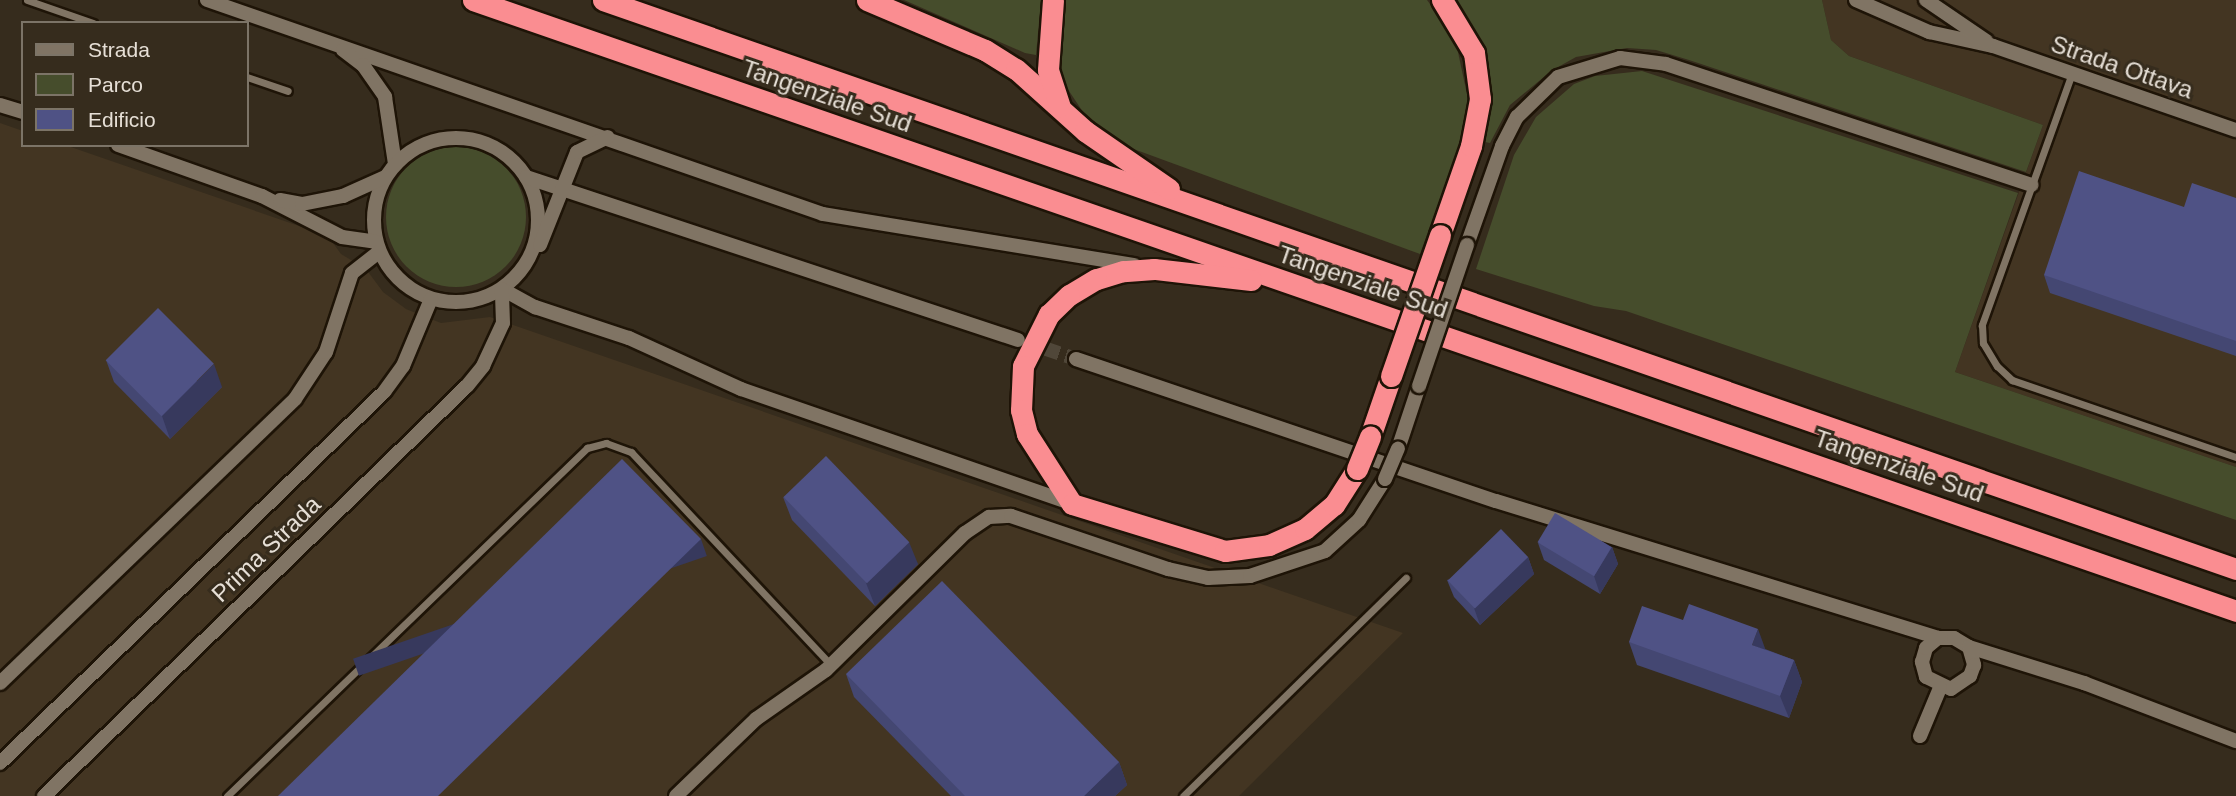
<!DOCTYPE html>
<html>
<head>
<meta charset="utf-8">
<style>
  body { margin:0 }
  #map { position:relative; width:2236px; height:796px; overflow:hidden; background:#362c1d; font-family:Arial,sans-serif }
  div>[style] { position:absolute }
  .built>* { inset:0; background:#433522 }
  .green>* { inset:0; background:#464d2c }
  .round { border-radius:50% }
  .street-tunnel>* { height:14px; margin-top:-7px; transform-origin:0; background:repeating-linear-gradient(90deg,#504739 0 14px,transparent 0 21px) }
  .roads { filter:drop-shadow(2px 0 #1e1407) drop-shadow(-2px 0 #1e1407) drop-shadow(0 2px #1e1407) drop-shadow(0 -2px #1e1407) }
  .lane>* { height:7px; margin:-3.5px; padding:0 3.5px; transform-origin:3.5px; border-radius:3.5px; background:#807464 }
  .street>* { height:14px; margin:-7px; padding:0 7px; transform-origin:7px; border-radius:7px; background:#807464 }
  .street>.ring { margin:-7px; padding:0; box-sizing:content-box; background:none; border:14px solid #807464; border-radius:50% }
  .highway>* { height:21px; margin:-10.5px; padding:0 10.5px; transform-origin:10.5px; border-radius:10.5px; background:#fa8d91 }
  .bridges { filter:drop-shadow(2px 0 #1e1407) drop-shadow(-2px 0 #1e1407) drop-shadow(0 2px #1e1407) drop-shadow(0 -2px #1e1407) }
  .street-bridge>* { height:14px; margin:-7px; padding:0 7px; transform-origin:7px; border-radius:7px; background:#807464 }
  .highway-bridge>* { height:21px; margin:-10.5px; padding:0 10.5px; transform-origin:10.5px; border-radius:10.5px; background:#fa8d91 }
  .wall>* { inset:0; background:#444772 }
  .shaded-wall>* { inset:0; background:#37395d; transform-origin:0 0 }
  .building>* { inset:0; background:#4f5285; transform-origin:0 0 }
  span { translate:-50% -50%; white-space:nowrap; text-align:center; line-height:1.15; -webkit-text-stroke:6px #362c1d; paint-order:stroke }
  .street-label { font-size:24px; color:#e6dfd6 }
  .legend { position:absolute; left:21px; top:21px; width:228px; height:126px; box-sizing:border-box; background:#362c1d; border:2px solid #7c7467; margin:0; padding:9px 12px; list-style:none; font-size:21px; color:#e6dfd6 }
  .legend li { display:flex; align-items:center; gap:14px; height:35px }
  .legend b { width:35px; border:2px solid #7c7467 }
</style>
</head>
<body>
<div id="map">
  <div class="built">
    <div style="clip-path:polygon(1822px 0,2236px 0,2236px 467px,1955px 372px,2043px 125px,1849px 56px,1831px 40px)"></div>
    <div style="clip-path:polygon(0 123px,23px 131px,23px 145px,65px 145px,328px 236px,341px 254px,366px 269px,383px 292px,406px 309px,441px 323px,490px 317px,1403px 633px,1239px 796px,0 796px)"></div>
  </div>
  <div class="green">
    <div style="clip-path:polygon(904px 0,1041px 0,1036px 55px,1025px 53px)"></div>
    <div style="clip-path:polygon(1065px 0,1427px 0,1455px 38px,1468px 99px,1461px 142px,1420px 254px,1120px 144px,1085px 115px,1065px 85px,1060px 68px,1059px 27px)"></div>
    <div style="clip-path:polygon(1456px 0,1822px 0,1831px 40px,1849px 56px,2043px 125px,2026px 172px,1689px 60px,1656px 50px,1627px 48px,1576px 57px,1551px 71px,1510px 105px,1490px 143px,1485px 142px,1492px 102px,1485px 50px)"></div>
    <div style="clip-path:polygon(1642px 71px,2018px 193px,1955px 372px,2236px 467px,2236px 520px,1626px 311px,1594px 306px,1476px 269px,1514px 155px,1536px 117px,1574px 84px,1595px 76px)"></div>
    <div class="round" style="left:386px;top:147px;width:140px;height:140px"></div>
  </div>
  <div class="street-tunnel">
    <div style="left:1026px;top:342px;width:53px;rotate:18.8deg"></div>
  </div>
  <div class="roads">
    <div class="lane">
      <div style="left:27px;top:0;width:70px;rotate:19.2deg"></div>
      <div style="left:2072px;top:73px;width:268px;rotate:109.7deg"></div>
      <div style="left:1982px;top:325px;width:18px;rotate:87deg"></div>
      <div style="left:1983px;top:343px;width:27px;rotate:59deg"></div>
      <div style="left:1997px;top:366px;width:21px;rotate:43deg"></div>
      <div style="left:2012px;top:380px;width:237px;rotate:19deg"></div>
      <div style="left:247px;top:77px;width:43px;rotate:18.9deg"></div>
      <div style="left:227px;top:796px;width:501px;rotate:-44.03deg"></div>
      <div style="left:587px;top:448px;width:20px;rotate:-15deg"></div>
      <div style="left:606px;top:443px;width:27px;rotate:20deg"></div>
      <div style="left:631px;top:452px;width:292px;rotate:46.8deg"></div>
      <div style="left:1183px;top:796px;width:312px;rotate:-44.4deg"></div>
    </div>
    <div class="street">
      <div style="left:207px;top:0;width:652px;rotate:19.16deg"></div>
      <div style="left:823px;top:214px;width:315px;rotate:9.3deg"></div>
      <div style="left:1856px;top:0;width:80px;rotate:23.7deg"></div>
      <div style="left:1929px;top:32px;width:66px;rotate:12.3deg"></div>
      <div style="left:1993px;top:46px;width:257px;rotate:19.1deg"></div>
      <div style="left:1926px;top:0;width:73px;rotate:34.3deg"></div>
      <div style="left:343px;top:50px;width:25px;rotate:37deg"></div>
      <div style="left:363px;top:65px;width:39px;rotate:55deg"></div>
      <div style="left:385px;top:97px;width:68px;rotate:81.5deg"></div>
      <div style="left:0;top:105px;width:24px;rotate:17deg"></div>
      <div class="ring" style="left:374px;top:138px;width:150px;height:150px"></div>
      <div style="left:118px;top:145px;width:153px;rotate:19.5deg"></div>
      <div style="left:262px;top:196px;width:90px;rotate:27.1deg"></div>
      <div style="left:342px;top:237px;width:34px;rotate:8deg"></div>
      <div style="left:526px;top:177px;width:518px;rotate:18.33deg"></div>
      <div style="left:280px;top:200px;width:22px;rotate:10deg"></div>
      <div style="left:302px;top:204px;width:42px;rotate:-11deg"></div>
      <div style="left:343px;top:196px;width:46px;rotate:-24.3deg"></div>
      <div style="left:540px;top:245px;width:100px;rotate:-68.3deg"></div>
      <div style="left:577px;top:152px;width:34px;rotate:-26deg"></div>
      <div style="left:1467px;top:245px;width:105px;rotate:-70.5deg"></div>
      <div style="left:1502px;top:146px;width:33px;rotate:-63deg"></div>
      <div style="left:1517px;top:117px;width:57px;rotate:-44.3deg"></div>
      <div style="left:1558px;top:77px;width:65px;rotate:-17deg"></div>
      <div style="left:1620px;top:58px;width:46px;rotate:7.4deg"></div>
      <div style="left:1666px;top:64px;width:385px;rotate:18.3deg"></div>
      <div style="left:502px;top:289px;width:38px;rotate:29deg"></div>
      <div style="left:535px;top:307px;width:99px;rotate:18.3deg"></div>
      <div style="left:629px;top:338px;width:123px;rotate:24.5deg"></div>
      <div style="left:741px;top:389px;width:349px;rotate:19.1deg"></div>
      <div style="left:1076px;top:359px;width:443px;rotate:18.7deg"></div>
      <div style="left:1496px;top:501px;width:463px;rotate:17.2deg"></div>
      <div style="left:1938px;top:638px;width:16px"></div>
      <div style="left:1954px;top:638px;width:17px;rotate:31deg"></div>
      <div style="left:1969px;top:647px;width:19px;rotate:74deg"></div>
      <div style="left:1974px;top:665px;width:12px;rotate:110deg"></div>
      <div style="left:1970px;top:676px;width:23px;rotate:146deg"></div>
      <div style="left:1951px;top:689px;width:28px;rotate:-154deg"></div>
      <div style="left:1926px;top:677px;width:16px;rotate:-105deg"></div>
      <div style="left:1922px;top:662px;width:15px;rotate:-74deg"></div>
      <div style="left:1926px;top:648px;width:16px;rotate:-40deg"></div>
      <div style="left:1398px;top:449px;width:66px;rotate:-71.6deg"></div>
      <div style="left:1969px;top:647px;width:121px;rotate:17.4deg"></div>
      <div style="left:2084px;top:683px;width:163px;rotate:20.9deg"></div>
      <div style="left:0;top:683px;width:409px;rotate:-43.9deg"></div>
      <div style="left:295px;top:399px;width:56px;rotate:-56.6deg"></div>
      <div style="left:326px;top:352px;width:83px;rotate:-71.8deg"></div>
      <div style="left:352px;top:273px;width:34px;rotate:-38deg"></div>
      <div style="left:1920px;top:736px;width:52px;rotate:-67.4deg"></div>
      <div style="left:0;top:763px;width:534px;rotate:-44.01deg"></div>
      <div style="left:384px;top:392px;width:32px;rotate:-54deg"></div>
      <div style="left:403px;top:366px;width:73px;rotate:-67.3deg"></div>
      <div style="left:44px;top:796px;width:589px;rotate:-44.11deg"></div>
      <div style="left:467px;top:386px;width:26px;rotate:-51deg"></div>
      <div style="left:483px;top:366px;width:47px;rotate:-65.1deg"></div>
      <div style="left:503px;top:323px;width:34px;rotate:-92deg"></div>
      <div style="left:676px;top:796px;width:111px;rotate:-43.9deg"></div>
      <div style="left:756px;top:719px;width:85px;rotate:-35deg"></div>
      <div style="left:826px;top:670px;width:195px;rotate:-44.6deg"></div>
      <div style="left:965px;top:533px;width:29px;rotate:-34deg"></div>
      <div style="left:989px;top:517px;width:22px;rotate:-3deg"></div>
      <div style="left:1011px;top:516px;width:166px;rotate:18.7deg"></div>
      <div style="left:1168px;top:569px;width:41px;rotate:12.7deg"></div>
      <div style="left:1208px;top:578px;width:42px;rotate:-2.7deg"></div>
      <div style="left:1250px;top:576px;width:79px;rotate:-18.4deg"></div>
      <div style="left:1325px;top:551px;width:46px;rotate:-42.4deg"></div>
      <div style="left:1359px;top:520px;width:49px;rotate:-57.6deg"></div>
    </div>
    <div class="highway">
      <div style="left:473px;top:0;width:1866px;rotate:19.11deg"></div>
      <div style="left:603px;top:0;width:1729px;rotate:19.21deg"></div>
      <div style="left:867px;top:0;width:128px;rotate:23deg"></div>
      <div style="left:985px;top:50px;width:36px;rotate:32deg"></div>
      <div style="left:1016px;top:69px;width:93px;rotate:41.9deg"></div>
      <div style="left:1085px;top:131px;width:102px;rotate:34.6deg"></div>
      <div style="left:1053px;top:0;width:70px;rotate:94.1deg"></div>
      <div style="left:1048px;top:70px;width:38px;rotate:72deg"></div>
      <div style="left:1440px;top:235px;width:94px;rotate:-70.8deg"></div>
      <div style="left:1471px;top:146px;width:48px;rotate:-79.2deg"></div>
      <div style="left:1480px;top:99px;width:46px;rotate:-97.4deg"></div>
      <div style="left:1474px;top:53px;width:62px;rotate:-121.1deg"></div>
      <div style="left:1251px;top:280px;width:98px;rotate:-173.5deg"></div>
      <div style="left:1154px;top:269px;width:31px;rotate:176deg"></div>
      <div style="left:1123px;top:271px;width:28px;rotate:163deg"></div>
      <div style="left:1096px;top:279px;width:31px;rotate:149deg"></div>
      <div style="left:1069px;top:295px;width:28px;rotate:136deg"></div>
      <div style="left:1049px;top:314px;width:58px;rotate:116.6deg"></div>
      <div style="left:1023px;top:366px;width:44px;rotate:92.6deg"></div>
      <div style="left:1021px;top:410px;width:25px;rotate:76deg"></div>
      <div style="left:1027px;top:434px;width:83px;rotate:57.3deg"></div>
      <div style="left:1072px;top:504px;width:160px;rotate:17.1deg"></div>
      <div style="left:1225px;top:551px;width:44px;rotate:-7.8deg"></div>
      <div style="left:1269px;top:545px;width:39px;rotate:-24deg"></div>
      <div style="left:1305px;top:529px;width:38px;rotate:-40deg"></div>
      <div style="left:1334px;top:505px;width:43px;rotate:-57.4deg"></div>
      <div style="left:1370px;top:437px;width:65px;rotate:-71deg"></div>
    </div>
  </div>
  <div class="bridges">
    <div class="street-bridge">
      <div style="left:1419px;top:386px;width:149px;rotate:-71.2deg"></div>
      <div style="left:1385px;top:479px;width:33px;rotate:-67deg"></div>
    </div>
    <div class="highway-bridge">
      <div style="left:1391px;top:376px;width:149px;rotate:-70.8deg"></div>
      <div style="left:1357px;top:469px;width:35px;rotate:-68deg"></div>
    </div>
  </div>
  <div class="wall">
    <div style="clip-path:polygon(2236px 198px,2236px 356px,2050px 293px,2044px 275px,2184px 207px)"></div>
    <div style="clip-path:polygon(106px 360px,222px 387px,170px 439px,114px 382px)"></div>
    <div style="clip-path:polygon(783px 497px,918px 564px,875px 606px,792px 520px)"></div>
    <div style="clip-path:polygon(1538px 543px,1612px 547px,1618px 564px,1600px 594px,1544px 560px)"></div>
    <div style="clip-path:polygon(1528px 557px,1534px 574px,1480px 625px,1454px 597px,1447px 580px)"></div>
    <div style="clip-path:polygon(1629px 642px,1765px 649px,1794px 660px,1802px 682px,1789px 718px,1637px 665px)"></div>
    <div style="clip-path:polygon(846px 674px,1119px 762px,1127px 785px,1115px 796px,951px 796px,854px 697px)"></div>
  </div>
  <div class="shaded-wall">
    <div style="clip-path:polygon(214px 364px,222px 387px,170px 439px,162px 416px)"></div>
    <div style="left:701px;top:539px;width:18px;height:368px;rotate:71deg"></div>
    <div style="clip-path:polygon(909px 542px,918px 564px,875px 606px,866px 583px)"></div>
    <div style="clip-path:polygon(1612px 547px,1618px 564px,1600px 594px,1594px 576px)"></div>
    <div style="clip-path:polygon(1528px 557px,1534px 574px,1480px 625px,1474px 608px)"></div>
    <div style="clip-path:polygon(1758px 629px,1766px 651px,1752px 645px)"></div>
    <div style="clip-path:polygon(1794px 660px,1802px 682px,1789px 718px,1780px 696px)"></div>
    <div style="clip-path:polygon(1119px 762px,1127px 785px,1115px 796px,1084px 796px)"></div>
  </div>
  <div class="building">
    <div style="clip-path:polygon(2079px 171px,2184px 207px,2192px 183px,2236px 198px,2236px 341px,2044px 275px)"></div>
    <div style="left:158px;top:308px;width:79px;height:74px;rotate:45deg"></div>
    <div style="left:826px;top:456px;width:120px;height:59px;rotate:46deg"></div>
    <div style="clip-path:polygon(622px 459px,701px 539px,438px 796px,278px 796px)"></div>
    <div style="left:1555px;top:513px;width:66px;height:34px;rotate:31deg"></div>
    <div style="left:1501px;top:529px;width:39px;height:74px;rotate:46deg"></div>
    <div style="clip-path:polygon(942px 581px,1119px 762px,1084px 796px,965px 796px,846px 674px)"></div>
    <div style="clip-path:polygon(1689px 604px,1758px 629px,1752px 645px,1794px 660px,1780px 696px,1629px 642px,1642px 606px,1683px 620px)"></div>
  </div>
  <div class="street-label">
    <span style="left:2122px;top:67px;rotate:19deg">Strada Ottava</span>
    <span style="left:827px;top:96px;rotate:19deg">Tangenziale Sud</span>
    <span style="left:1363px;top:282px;rotate:19deg">Tangenziale Sud</span>
    <span style="left:1899px;top:466px;rotate:19deg">Tangenziale Sud</span>
    <span style="left:266px;top:549px;rotate:-44deg">Prima Strada</span>
  </div>
  <ul class="legend">
  <li><b style="height:9px;background:#807464"></b>Strada</li>
  <li><b style="height:19px;background:#464d2c"></b>Parco</li>
  <li><b style="height:19px;background:#4f5285"></b>Edificio</li>
  </ul>
</div>
</body>
</html>
